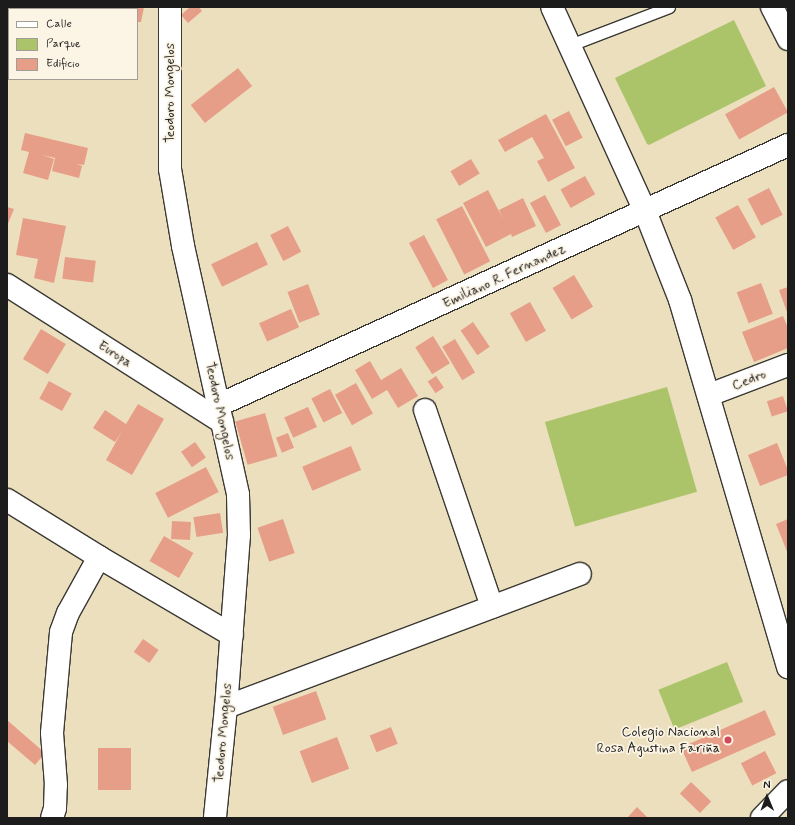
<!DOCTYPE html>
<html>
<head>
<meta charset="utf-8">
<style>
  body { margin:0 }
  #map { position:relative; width:795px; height:825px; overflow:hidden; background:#ecdfbd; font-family:Mynerve,sans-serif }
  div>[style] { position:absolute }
  .green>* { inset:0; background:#abc46a; transform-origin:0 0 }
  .building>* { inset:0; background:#e79e88; transform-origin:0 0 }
  .roads { filter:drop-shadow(1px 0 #3b3934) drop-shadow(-1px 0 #3b3934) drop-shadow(0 1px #3b3934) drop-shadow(0 -1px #3b3934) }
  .service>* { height:11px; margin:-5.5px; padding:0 5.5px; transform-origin:5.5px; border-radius:5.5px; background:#fff }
  .minor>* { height:22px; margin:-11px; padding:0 11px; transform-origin:11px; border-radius:11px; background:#fff }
  .tertiary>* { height:22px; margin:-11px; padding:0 11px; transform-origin:11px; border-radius:11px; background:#fff }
  .dots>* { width:11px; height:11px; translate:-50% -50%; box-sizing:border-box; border:2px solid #fcf5e5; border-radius:50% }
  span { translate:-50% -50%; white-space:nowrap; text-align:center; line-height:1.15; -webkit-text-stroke:3.5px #fcf5e5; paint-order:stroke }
  .street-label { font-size:14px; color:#1c1c1c }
  .poi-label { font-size:14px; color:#1c1c1c }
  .right { translate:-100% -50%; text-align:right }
  .frame { position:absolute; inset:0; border:8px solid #1c1c1c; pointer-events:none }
  .legend { position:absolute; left:8px; top:8px; width:130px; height:72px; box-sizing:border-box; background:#fcf5e5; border:1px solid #a29e95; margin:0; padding:5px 7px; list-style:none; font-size:12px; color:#1c1c1c }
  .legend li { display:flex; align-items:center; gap:8px; height:20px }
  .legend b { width:20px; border:1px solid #a29e95 }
  .north { position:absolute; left:747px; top:777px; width:40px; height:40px; -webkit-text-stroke:3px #fcf5e5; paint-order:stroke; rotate:359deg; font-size:11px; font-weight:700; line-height:16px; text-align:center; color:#1c1c1c }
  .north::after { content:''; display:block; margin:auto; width:14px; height:18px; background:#1c1c1c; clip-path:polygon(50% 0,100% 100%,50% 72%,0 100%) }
</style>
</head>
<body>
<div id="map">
  <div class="green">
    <div style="clip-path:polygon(734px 20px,766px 86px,649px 145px,647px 144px,615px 78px)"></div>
    <div style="left:667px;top:387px;width:109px;height:127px;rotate:74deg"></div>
    <div style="left:727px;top:662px;width:43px;height:74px;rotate:68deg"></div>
  </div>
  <div class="building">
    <div style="clip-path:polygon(57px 7px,144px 7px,141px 22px,137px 22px,137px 9px,64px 9px)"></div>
    <div style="clip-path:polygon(190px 7px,199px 7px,202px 11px,188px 23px,181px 15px)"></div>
    <div style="left:238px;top:68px;width:23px;height:60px;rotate:52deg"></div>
    <div style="left:774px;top:87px;width:29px;height:56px;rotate:61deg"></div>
    <div style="left:569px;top:111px;width:30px;height:19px;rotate:63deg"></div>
    <div style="clip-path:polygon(546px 114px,575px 168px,548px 182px,537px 161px,544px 158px,532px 137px,505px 152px,498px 140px)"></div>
    <div style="clip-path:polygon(25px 133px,88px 148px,84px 165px,77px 164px,82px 166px,79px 178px,52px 171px,55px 158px,42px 155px,54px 159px,48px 180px,23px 173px,29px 152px,21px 150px)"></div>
    <div style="left:471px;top:159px;width:17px;height:24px;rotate:59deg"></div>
    <div style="left:585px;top:176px;width:21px;height:28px;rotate:61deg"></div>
    <div style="left:769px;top:188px;width:30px;height:24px;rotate:63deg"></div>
    <div style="clip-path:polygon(488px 190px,503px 219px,499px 210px,523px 198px,536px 226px,512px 237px,511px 234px,486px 247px,463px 203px)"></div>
    <div style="left:545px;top:195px;width:34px;height:17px;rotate:62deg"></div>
    <div style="left:738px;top:205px;width:37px;height:26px;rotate:61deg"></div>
    <div style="left:462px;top:206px;width:62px;height:29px;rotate:63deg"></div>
    <div style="clip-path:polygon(7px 207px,14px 209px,7px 226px)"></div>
    <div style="clip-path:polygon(23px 218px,66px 226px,54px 283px,34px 278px,38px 259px,16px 255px)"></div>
    <div style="left:288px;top:226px;width:29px;height:20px;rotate:63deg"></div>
    <div style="left:424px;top:235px;width:51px;height:17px;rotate:62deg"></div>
    <div style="left:257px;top:242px;width:25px;height:51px;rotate:64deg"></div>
    <div style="left:65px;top:257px;width:31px;height:22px;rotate:7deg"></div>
    <div style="left:574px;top:275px;width:37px;height:25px;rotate:59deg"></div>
    <div style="left:761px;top:283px;width:33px;height:26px;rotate:69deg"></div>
    <div style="left:308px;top:284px;width:33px;height:22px;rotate:69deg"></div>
    <div style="clip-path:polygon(788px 287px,788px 315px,779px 290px)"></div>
    <div style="left:530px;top:302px;width:33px;height:23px;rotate:61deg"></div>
    <div style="left:291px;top:309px;width:20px;height:35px;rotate:66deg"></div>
    <div style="clip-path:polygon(783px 316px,788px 328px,788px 348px,754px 362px,742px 332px)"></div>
    <div style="left:473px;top:322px;width:30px;height:15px;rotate:56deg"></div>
    <div style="left:41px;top:329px;width:29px;height:35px;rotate:31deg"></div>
    <div style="left:433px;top:336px;width:32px;height:21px;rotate:58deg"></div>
    <div style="left:455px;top:339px;width:39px;height:15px;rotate:59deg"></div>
    <div style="clip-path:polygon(370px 361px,381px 380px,401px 368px,418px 396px,398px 408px,387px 390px,372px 399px,355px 370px)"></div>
    <div style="left:436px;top:376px;width:14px;height:10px;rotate:56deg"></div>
    <div style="left:49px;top:381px;width:26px;height:20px;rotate:29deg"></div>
    <div style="left:356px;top:383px;width:35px;height:24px;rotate:61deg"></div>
    <div style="left:330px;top:389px;width:27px;height:21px;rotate:63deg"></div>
    <div style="left:783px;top:396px;width:16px;height:17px;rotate:72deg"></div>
    <div style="clip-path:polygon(138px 404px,164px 419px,132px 475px,106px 460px,122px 431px,115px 442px,93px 428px,105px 410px,126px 424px)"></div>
    <div style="left:308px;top:407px;width:22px;height:26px;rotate:66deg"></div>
    <div style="left:265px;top:413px;width:45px;height:31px;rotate:74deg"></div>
    <div style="left:288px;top:433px;width:16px;height:13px;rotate:68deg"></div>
    <div style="left:195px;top:442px;width:19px;height:17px;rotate:55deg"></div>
    <div style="clip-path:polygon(777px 443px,788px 470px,788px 475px,760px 486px,748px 455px)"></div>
    <div style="left:351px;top:446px;width:26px;height:53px;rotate:67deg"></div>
    <div style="left:206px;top:467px;width:28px;height:57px;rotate:63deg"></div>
    <div style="left:220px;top:513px;width:20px;height:27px;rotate:81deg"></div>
    <div style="left:283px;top:519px;width:36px;height:27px;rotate:71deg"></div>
    <div style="clip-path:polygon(788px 519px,788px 554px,776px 524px)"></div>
    <div style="left:172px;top:521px;width:19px;height:18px;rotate:3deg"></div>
    <div style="left:164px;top:536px;width:34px;height:29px;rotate:30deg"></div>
    <div style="left:143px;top:639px;width:19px;height:16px;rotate:35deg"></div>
    <div style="left:316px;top:691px;width:30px;height:46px;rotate:70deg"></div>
    <div style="left:765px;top:710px;width:27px;height:92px;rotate:66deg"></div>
    <div style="clip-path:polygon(7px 720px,45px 753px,35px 765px,7px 741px)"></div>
    <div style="left:391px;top:727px;width:18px;height:23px;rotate:68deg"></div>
    <div style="left:337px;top:737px;width:34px;height:40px;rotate:69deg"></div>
    <div style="left:98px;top:748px;width:33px;height:42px"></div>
    <div style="left:765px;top:751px;width:25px;height:27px;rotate:63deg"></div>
    <div style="left:691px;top:782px;width:28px;height:16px;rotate:44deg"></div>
    <div style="clip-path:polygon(637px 807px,648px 818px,627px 818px)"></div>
  </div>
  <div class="roads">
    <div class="service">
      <div style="left:570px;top:45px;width:106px;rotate:-21deg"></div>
    </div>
    <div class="minor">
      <div style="left:552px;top:7px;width:224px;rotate:65.5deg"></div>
      <div style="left:645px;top:211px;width:96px;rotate:68.5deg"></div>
      <div style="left:680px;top:300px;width:383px;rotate:73.6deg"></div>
      <div style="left:7px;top:285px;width:255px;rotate:32.5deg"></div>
      <div style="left:709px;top:395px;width:85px;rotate:-20.8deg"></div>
      <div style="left:219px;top:405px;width:626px;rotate:-24.56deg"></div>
      <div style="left:425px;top:410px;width:208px;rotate:71.2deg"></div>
      <div style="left:7px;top:500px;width:108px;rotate:31.8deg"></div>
      <div style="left:99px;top:557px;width:154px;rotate:30.4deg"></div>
      <div style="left:226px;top:707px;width:378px;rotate:-20.6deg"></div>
      <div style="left:52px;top:818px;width:10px;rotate:-73deg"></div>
      <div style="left:55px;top:808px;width:23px;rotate:-88deg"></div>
      <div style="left:56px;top:785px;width:52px;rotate:-94.4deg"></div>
      <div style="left:52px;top:733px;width:101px;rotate:-84.9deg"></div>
      <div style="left:61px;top:632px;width:20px;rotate:-70deg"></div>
      <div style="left:68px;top:613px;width:64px;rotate:-61deg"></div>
      <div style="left:762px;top:818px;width:37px;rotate:-46deg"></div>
    </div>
    <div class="tertiary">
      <div style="left:170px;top:7px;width:162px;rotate:90deg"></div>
      <div style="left:170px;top:169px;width:78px;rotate:80.4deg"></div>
      <div style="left:183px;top:246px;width:255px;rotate:77.5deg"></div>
      <div style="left:238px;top:495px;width:40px;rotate:88.6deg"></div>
      <div style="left:239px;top:535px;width:172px;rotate:94.3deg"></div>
      <div style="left:226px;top:707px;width:112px;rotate:95.7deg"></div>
      <div style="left:772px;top:7px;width:36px;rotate:63deg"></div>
    </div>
  </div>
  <div class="dots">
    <div style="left:728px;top:740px;background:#d1495b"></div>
  </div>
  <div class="street-label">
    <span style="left:170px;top:93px;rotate:-90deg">Teodoro Mongelos</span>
    <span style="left:504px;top:276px;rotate:-25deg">Emiliano R. Fernandez</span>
    <span style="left:115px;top:354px;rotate:33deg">Europa</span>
    <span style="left:749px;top:380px;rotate:-21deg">Cedro</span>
    <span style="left:220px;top:411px;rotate:78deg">Teodoro Mongelos</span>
    <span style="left:223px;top:733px;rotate:-85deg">Teodoro Mongelos</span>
  </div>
  <div class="poi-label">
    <span class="right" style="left:720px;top:740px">Colegio Nacional<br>Rosa Agustina Fariña</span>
  </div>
  <div class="frame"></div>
  <ul class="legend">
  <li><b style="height:5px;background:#fff"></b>Calle</li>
  <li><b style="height:11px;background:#abc46a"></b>Parque</li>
  <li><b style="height:11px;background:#e79e88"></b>Edificio</li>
  </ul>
  <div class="north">N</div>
</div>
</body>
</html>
